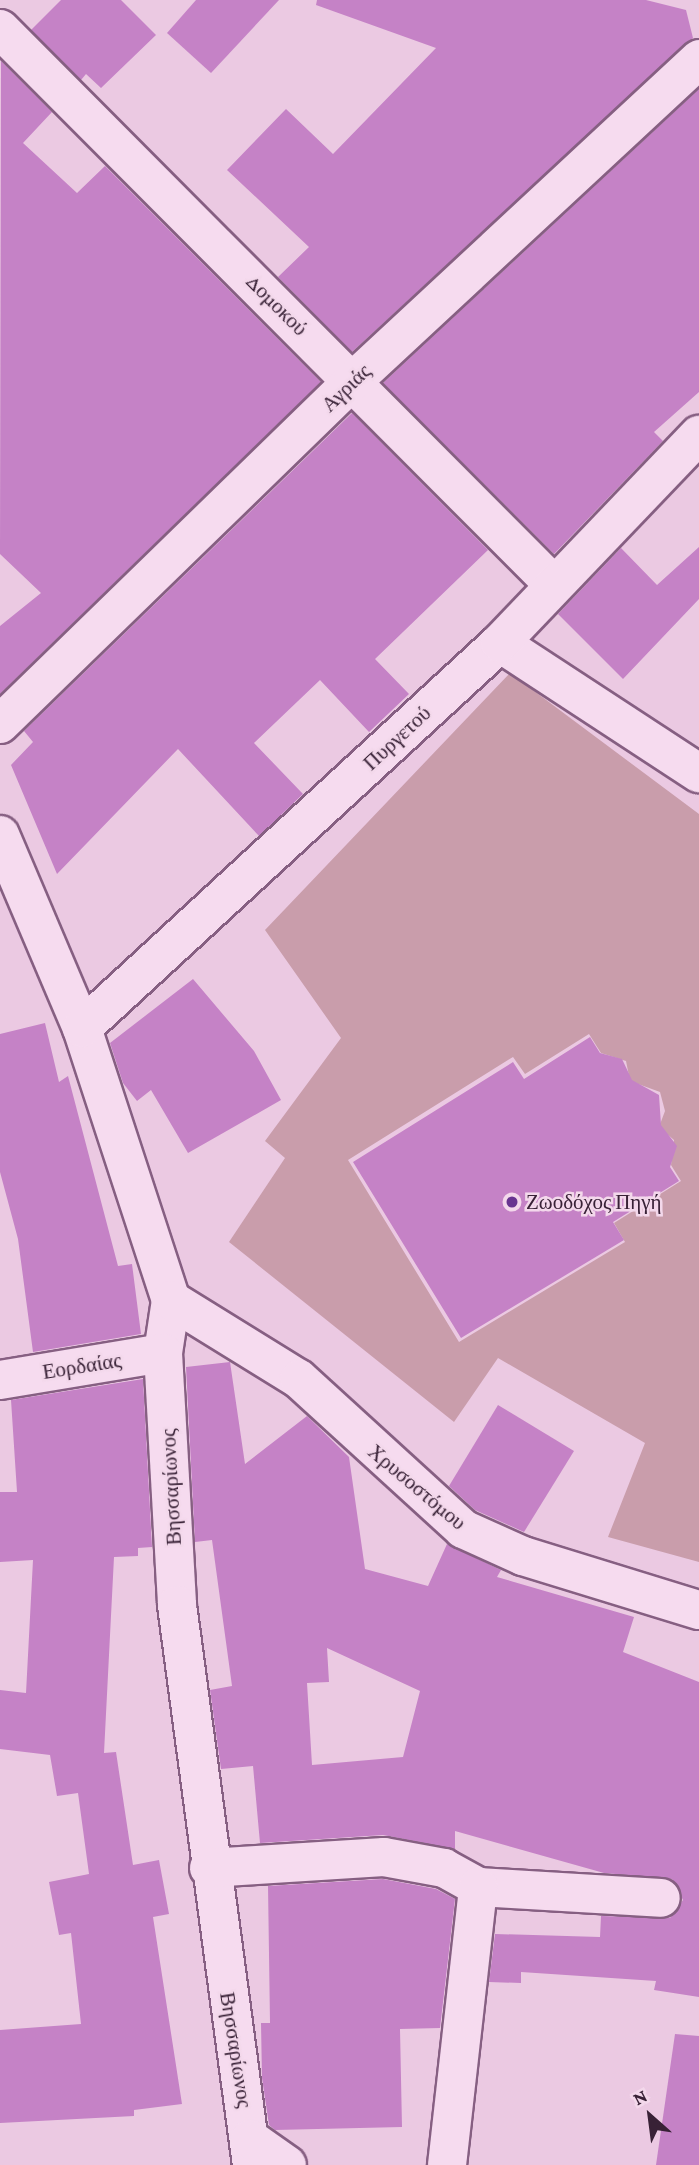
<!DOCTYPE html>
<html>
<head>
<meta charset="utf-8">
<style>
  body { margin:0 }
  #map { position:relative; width:699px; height:2165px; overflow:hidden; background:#ebc9e2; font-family:"Crimson Pro",serif }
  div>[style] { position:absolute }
  .green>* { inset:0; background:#c99dab }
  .building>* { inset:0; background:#c582c6 }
  .roads { filter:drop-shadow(2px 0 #865f82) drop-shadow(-2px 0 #865f82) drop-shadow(0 2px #865f82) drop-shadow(0 -2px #865f82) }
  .street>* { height:38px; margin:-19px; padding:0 19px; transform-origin:19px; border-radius:19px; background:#f6dbef }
  .dots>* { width:19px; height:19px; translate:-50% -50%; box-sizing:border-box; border:4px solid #f3d8eb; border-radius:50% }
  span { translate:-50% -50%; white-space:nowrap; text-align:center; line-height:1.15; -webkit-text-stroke:5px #f3d8eb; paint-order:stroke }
  .street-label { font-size:21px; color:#382136 }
  .poi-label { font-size:21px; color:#382136 }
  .left { translate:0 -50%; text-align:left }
  .north { position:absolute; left:615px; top:2081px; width:70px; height:70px; -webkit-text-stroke:5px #f3d8eb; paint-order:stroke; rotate:332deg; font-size:19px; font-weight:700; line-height:28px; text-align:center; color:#382136 }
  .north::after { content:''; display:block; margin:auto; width:24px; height:32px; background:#382136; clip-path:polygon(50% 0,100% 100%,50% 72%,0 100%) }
</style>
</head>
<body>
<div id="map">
  <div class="green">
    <div style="clip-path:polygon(evenodd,510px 673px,699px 814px,699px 1562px,608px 1537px,645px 1443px,498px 1358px,454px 1422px,229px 1242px,285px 1158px,265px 1141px,341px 1038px,265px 930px,510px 673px,589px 1034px,601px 1053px,626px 1061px,630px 1081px,660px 1092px,665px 1111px,659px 1127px,674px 1140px,671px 1165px,681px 1181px,614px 1223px,625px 1242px,459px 1342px,348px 1160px,513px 1057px,525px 1074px,589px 1034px)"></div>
  </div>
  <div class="building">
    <div style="clip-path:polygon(61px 0,121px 0,156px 35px,101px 88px,86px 74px,81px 80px,31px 30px)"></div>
    <div style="clip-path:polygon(196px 0,279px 0,211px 73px,167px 33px)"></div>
    <div style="clip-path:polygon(317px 0,646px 0,686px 10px,693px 38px,352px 352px,278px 277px,309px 247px,227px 170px,286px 109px,333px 154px,436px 48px,316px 5px)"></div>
    <div style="clip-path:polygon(1px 61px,52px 112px,23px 143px,77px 193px,105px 166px,321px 382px,0 694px,0 626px,41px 593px,0 554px)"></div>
    <div style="clip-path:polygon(699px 89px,699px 392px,654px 432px,663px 441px,554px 554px,383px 383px)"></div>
    <div style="clip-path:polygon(352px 413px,488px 550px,375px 659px,409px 694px,369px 732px,320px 680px,254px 743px,303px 794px,259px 836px,178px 749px,57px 874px,11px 765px,33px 742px,24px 731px)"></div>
    <div style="clip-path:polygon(699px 547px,699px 599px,623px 679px,558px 614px,621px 548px,657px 585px)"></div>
    <div style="clip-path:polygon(193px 979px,254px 1051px,281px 1100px,188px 1153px,151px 1090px,137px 1101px,123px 1083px,110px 1043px)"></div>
    <div style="clip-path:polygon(45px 1023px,59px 1082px,68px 1076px,118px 1266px,132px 1264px,141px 1334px,33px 1352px,18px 1239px,0 1172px,0 1034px)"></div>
    <div style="clip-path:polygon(590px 1037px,600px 1053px,622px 1059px,632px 1080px,659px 1095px,661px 1125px,677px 1146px,670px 1167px,679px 1181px,613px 1222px,624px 1240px,461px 1338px,353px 1162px,513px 1062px,524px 1079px)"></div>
    <div style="clip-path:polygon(evenodd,230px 1362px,245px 1464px,307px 1416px,349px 1457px,365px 1569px,428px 1586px,447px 1544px,501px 1570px,497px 1577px,634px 1617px,623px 1652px,699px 1682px,699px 1997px,654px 1990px,656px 1981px,521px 1972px,521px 1983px,489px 1982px,495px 1934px,600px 1937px,601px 1916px,670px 1918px,683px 1900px,672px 1879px,604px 1873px,455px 1831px,455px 1849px,383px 1835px,260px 1843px,253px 1766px,221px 1769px,210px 1690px,232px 1686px,212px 1540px,195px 1542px,186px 1367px,230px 1362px,327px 1648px,420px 1691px,403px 1757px,312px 1765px,307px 1683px,329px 1682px,327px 1648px)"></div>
    <div style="clip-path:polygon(143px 1379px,152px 1547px,138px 1548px,138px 1556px,114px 1557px,104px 1753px,116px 1752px,133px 1865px,159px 1860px,169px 1914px,153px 1917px,182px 2104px,134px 2110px,134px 2116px,0 2123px,0 2030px,81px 2024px,71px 1933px,59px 1935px,49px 1882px,89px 1874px,78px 1793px,57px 1796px,50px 1755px,0 1749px,0 1690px,26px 1693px,33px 1560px,0 1562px,0 1492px,17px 1492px,11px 1400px)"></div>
    <div style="clip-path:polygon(498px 1405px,574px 1451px,524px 1532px,475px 1510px,449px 1486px)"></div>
    <div style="clip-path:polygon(383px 1879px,436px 1889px,455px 1899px,440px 2028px,400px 2029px,402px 2127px,275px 2130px,269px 2125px,262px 2078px,261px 2023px,270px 2023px,268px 1886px)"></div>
    <div style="clip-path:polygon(675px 2034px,699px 2036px,699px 2165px,656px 2165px)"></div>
  </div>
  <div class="roads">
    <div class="street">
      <div style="left:0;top:29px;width:782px;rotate:45.1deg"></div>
      <div style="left:500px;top:643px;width:238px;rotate:33.2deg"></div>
      <div style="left:0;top:724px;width:492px;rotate:-44.2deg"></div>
      <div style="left:353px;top:381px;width:473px;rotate:-42.9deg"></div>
      <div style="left:0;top:835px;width:210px;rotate:67deg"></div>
      <div style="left:82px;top:1028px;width:286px;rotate:71.9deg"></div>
      <div style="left:171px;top:1300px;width:54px;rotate:98.6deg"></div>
      <div style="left:163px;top:1353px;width:252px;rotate:86.8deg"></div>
      <div style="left:177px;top:1605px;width:565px;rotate:82.37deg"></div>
      <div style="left:82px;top:1028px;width:568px;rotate:-42.65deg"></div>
      <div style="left:500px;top:643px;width:288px;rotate:-46.3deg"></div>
      <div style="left:171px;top:1300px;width:150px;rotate:31.7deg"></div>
      <div style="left:299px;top:1379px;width:222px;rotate:42.4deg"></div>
      <div style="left:463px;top:1529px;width:66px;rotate:24.2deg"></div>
      <div style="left:523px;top:1556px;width:184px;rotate:17.1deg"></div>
      <div style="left:0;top:1380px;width:165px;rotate:-9.4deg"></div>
      <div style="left:209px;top:1868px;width:175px;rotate:-3.6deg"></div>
      <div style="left:384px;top:1857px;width:61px;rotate:10.4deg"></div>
      <div style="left:444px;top:1868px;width:39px;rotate:29deg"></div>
      <div style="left:478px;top:1887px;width:183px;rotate:3.4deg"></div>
      <div style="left:250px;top:2139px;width:45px;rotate:35.1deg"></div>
      <div style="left:447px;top:2165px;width:280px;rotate:-83.6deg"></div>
    </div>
  </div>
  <div class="dots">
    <div style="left:512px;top:1202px;background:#683490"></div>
  </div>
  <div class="street-label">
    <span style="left:277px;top:305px;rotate:45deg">Δομοκού</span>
    <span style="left:346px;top:388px;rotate:-44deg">Αγριάς</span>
    <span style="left:397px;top:738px;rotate:-43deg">Πυργετού</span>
    <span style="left:82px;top:1366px;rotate:-9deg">Εορδαίας</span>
    <span style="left:171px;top:1487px;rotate:-93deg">Βησσαρίωνος</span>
    <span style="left:417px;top:1487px;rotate:40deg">Χρυσοστόμου</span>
    <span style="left:236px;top:2050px;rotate:81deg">Βησσαρίωνος</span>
  </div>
  <div class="poi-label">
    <span class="left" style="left:526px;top:1202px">Ζωοδόχος Πηγή</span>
  </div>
  <div class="north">N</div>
</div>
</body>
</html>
